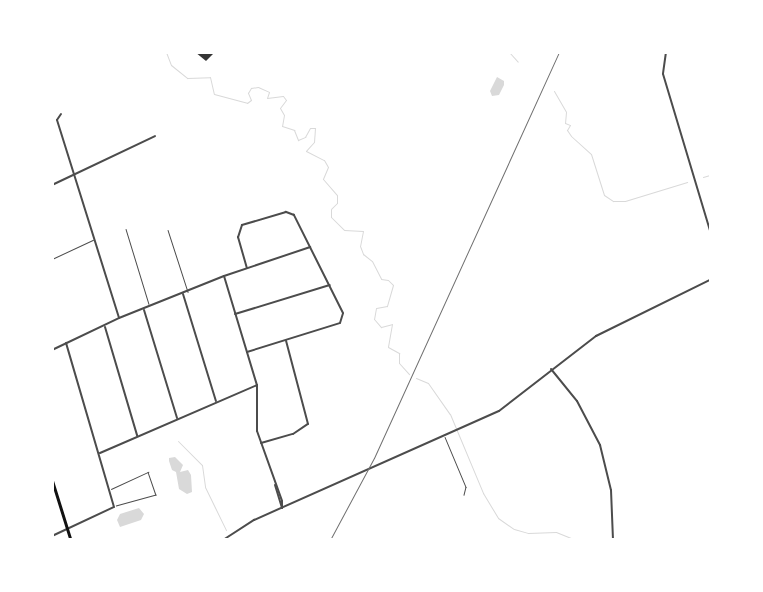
<!DOCTYPE html>
<html>
<head>
<meta charset="utf-8">
<style>
  body { margin:0 }
  #map { position:relative; width:763px; height:592px; overflow:hidden; background:#fff; font-family:"PT Sans",sans-serif }
  div>[style] { position:absolute }
  .water>* { inset:0; background:#d9d9d9 }
  .stream>* { height:1px; margin:-0.5px; padding:0 0.5px; transform-origin:0.5px; border-radius:0.5px; background:#d9d9d9 }
  .building>* { inset:0; background:#353535 }
  .service>* { height:0.5px; margin:-0.25px; padding:0 0.25px; transform-origin:0.25px; border-radius:0.25px; background:#4c4c4c }
  .minor>* { height:2px; margin:-1px; padding:0 1px; transform-origin:1px; border-radius:1px; background:#4c4c4c }
  .tertiary>* { height:2px; margin:-1px; padding:0 1px; transform-origin:1px; border-radius:1px; background:#4c4c4c }
  .secondary>* { height:2.5px; margin:-1.25px; padding:0 1.25px; transform-origin:1.25px; border-radius:1.25px; background:#111 }
  .rail>* { height:1px; margin:-0.5px; padding:0 0.5px; transform-origin:0.5px; border-radius:0.5px; background:#707070 }
  span { translate:-50% -50%; white-space:nowrap; text-align:center; line-height:1.15; -webkit-text-stroke:5px #fff; paint-order:stroke }
  .frame { position:absolute; inset:0; border:54px solid #fff; pointer-events:none }
</style>
</head>
<body>
<div id="map">
  <div class="water">
    <div style="clip-path:polygon(497px 77px,504px 81px,504px 85px,499px 95px,492px 96px,490px 91px)"></div>
    <div style="clip-path:polygon(175px 457px,183px 465px,180px 472px,188px 470px,191px 475px,192px 492px,187px 494px,179px 489px,176px 472px,172px 470px,169px 461px,169px 458px)"></div>
    <div style="clip-path:polygon(139px 508px,144px 514px,141px 520px,120px 527px,117px 520px,120px 514px)"></div>
  </div>
  <div class="stream">
    <div style="left:166px;top:52px;width:14px;rotate:69deg"></div>
    <div style="left:171px;top:65px;width:21px;rotate:39deg"></div>
    <div style="left:187px;top:78px;width:23px;rotate:-2deg"></div>
    <div style="left:210px;top:77px;width:17px;rotate:77deg"></div>
    <div style="left:214px;top:94px;width:34px;rotate:15deg"></div>
    <div style="left:247px;top:103px;width:5px;rotate:-37deg"></div>
    <div style="left:251px;top:100px;width:8px;rotate:-113deg"></div>
    <div style="left:248px;top:93px;width:6px;rotate:-59deg"></div>
    <div style="left:251px;top:88px;width:7px;rotate:-8deg"></div>
    <div style="left:258px;top:87px;width:12px;rotate:24deg"></div>
    <div style="left:269px;top:92px;width:6px;rotate:108deg"></div>
    <div style="left:267px;top:98px;width:16px;rotate:-7deg"></div>
    <div style="left:283px;top:96px;width:5px;rotate:53deg"></div>
    <div style="left:286px;top:100px;width:10px;rotate:127deg"></div>
    <div style="left:280px;top:108px;width:8px;rotate:60deg"></div>
    <div style="left:284px;top:115px;width:11px;rotate:100deg"></div>
    <div style="left:282px;top:126px;width:13px;rotate:18deg"></div>
    <div style="left:294px;top:130px;width:11px;rotate:68deg"></div>
    <div style="left:298px;top:140px;width:8px;rotate:-23deg"></div>
    <div style="left:305px;top:137px;width:10px;rotate:-61deg"></div>
    <div style="left:310px;top:128px;width:5px"></div>
    <div style="left:315px;top:128px;width:14px;rotate:94deg"></div>
    <div style="left:314px;top:142px;width:12px;rotate:132deg"></div>
    <div style="left:306px;top:151px;width:20px;rotate:27deg"></div>
    <div style="left:324px;top:160px;width:8px;rotate:60deg"></div>
    <div style="left:328px;top:167px;width:13px;rotate:113deg"></div>
    <div style="left:323px;top:179px;width:21px;rotate:49deg"></div>
    <div style="left:337px;top:195px;width:8px;rotate:90deg"></div>
    <div style="left:337px;top:203px;width:8px;rotate:135deg"></div>
    <div style="left:331px;top:209px;width:8px;rotate:90deg"></div>
    <div style="left:331px;top:217px;width:18px;rotate:45deg"></div>
    <div style="left:344px;top:230px;width:19px;rotate:3deg"></div>
    <div style="left:363px;top:231px;width:15px;rotate:101deg"></div>
    <div style="left:360px;top:246px;width:9px;rotate:69deg"></div>
    <div style="left:363px;top:254px;width:11px;rotate:38deg"></div>
    <div style="left:372px;top:261px;width:20px;rotate:63deg"></div>
    <div style="left:381px;top:279px;width:7px;rotate:8deg"></div>
    <div style="left:388px;top:280px;width:7px;rotate:45deg"></div>
    <div style="left:393px;top:285px;width:22px;rotate:106deg"></div>
    <div style="left:387px;top:306px;width:11px;rotate:170deg"></div>
    <div style="left:376px;top:308px;width:11px;rotate:100deg"></div>
    <div style="left:374px;top:319px;width:11px;rotate:49deg"></div>
    <div style="left:381px;top:327px;width:11px;rotate:-15deg"></div>
    <div style="left:392px;top:324px;width:23px;rotate:100deg"></div>
    <div style="left:388px;top:347px;width:13px;rotate:29deg"></div>
    <div style="left:399px;top:353px;width:10px;rotate:90deg"></div>
    <div style="left:399px;top:363px;width:15px;rotate:48deg"></div>
    <div style="left:509px;top:52px;width:13px;rotate:48deg"></div>
    <div style="left:554px;top:91px;width:24px;rotate:60deg"></div>
    <div style="left:566px;top:112px;width:11px;rotate:95deg"></div>
    <div style="left:565px;top:123px;width:5px;rotate:22deg"></div>
    <div style="left:570px;top:125px;width:6px;rotate:121deg"></div>
    <div style="left:567px;top:130px;width:7px;rotate:56deg"></div>
    <div style="left:571px;top:136px;width:27px;rotate:42deg"></div>
    <div style="left:591px;top:154px;width:43px;rotate:72.4deg"></div>
    <div style="left:604px;top:195px;width:11px;rotate:34deg"></div>
    <div style="left:613px;top:201px;width:12px"></div>
    <div style="left:625px;top:201px;width:65px;rotate:-17deg"></div>
    <div style="left:703px;top:177px;width:7px;rotate:-16deg"></div>
    <div style="left:416px;top:378px;width:13px;rotate:23deg"></div>
    <div style="left:428px;top:383px;width:38px;rotate:55deg"></div>
    <div style="left:450px;top:414px;width:86px;rotate:67.3deg"></div>
    <div style="left:483px;top:493px;width:29px;rotate:59deg"></div>
    <div style="left:498px;top:518px;width:19px;rotate:35deg"></div>
    <div style="left:514px;top:529px;width:15px;rotate:16deg"></div>
    <div style="left:528px;top:533px;width:28px;rotate:-2deg"></div>
    <div style="left:556px;top:532px;width:22px;rotate:22deg"></div>
    <div style="left:178px;top:441px;width:34px;rotate:45deg"></div>
    <div style="left:202px;top:465px;width:22px;rotate:82deg"></div>
    <div style="left:205px;top:487px;width:48px;rotate:64deg"></div>
  </div>
  <div class="building">
    <div style="clip-path:polygon(195px 52px,215px 52px,206px 61px)"></div>
  </div>
  <div class="service">
    <div style="left:126px;top:229px;width:78px;rotate:73deg"></div>
    <div style="left:168px;top:230px;width:65px;rotate:72.1deg"></div>
    <div style="left:52px;top:259px;width:45px;rotate:-24.9deg"></div>
    <div style="left:445px;top:437px;width:54px;rotate:67.2deg"></div>
    <div style="left:466px;top:487px;width:8px;rotate:104deg"></div>
    <div style="left:111px;top:489px;width:41px;rotate:-24.7deg"></div>
    <div style="left:148px;top:472px;width:24px;rotate:71deg"></div>
    <div style="left:156px;top:495px;width:41px;rotate:164.6deg"></div>
  </div>
  <div class="minor">
    <div style="left:61px;top:114px;width:7px;rotate:124deg"></div>
    <div style="left:57px;top:120px;width:207px;rotate:72.6deg"></div>
    <div style="left:52px;top:185px;width:114px;rotate:-25.4deg"></div>
    <div style="left:224px;top:276px;width:114px;rotate:73.2deg"></div>
    <div style="left:257px;top:385px;width:46px;rotate:90deg"></div>
    <div style="left:257px;top:431px;width:74px;rotate:70.3deg"></div>
    <div style="left:282px;top:501px;width:7px;rotate:90deg"></div>
    <div style="left:183px;top:294px;width:112px;rotate:72.9deg"></div>
    <div style="left:144px;top:310px;width:113px;rotate:73deg"></div>
    <div style="left:235px;top:314px;width:99px;rotate:-17deg"></div>
    <div style="left:105px;top:327px;width:113px;rotate:73.5deg"></div>
    <div style="left:52px;top:350px;width:74px;rotate:-25.5deg"></div>
    <div style="left:119px;top:318px;width:113px;rotate:-21.8deg"></div>
    <div style="left:224px;top:276px;width:91px;rotate:-18.6deg"></div>
    <div style="left:247px;top:352px;width:97px;rotate:-17.3deg"></div>
    <div style="left:340px;top:323px;width:10px;rotate:-73deg"></div>
    <div style="left:343px;top:313px;width:110px;rotate:-116.6deg"></div>
    <div style="left:294px;top:215px;width:9px;rotate:-159deg"></div>
    <div style="left:286px;top:212px;width:46px;rotate:163.5deg"></div>
    <div style="left:242px;top:225px;width:13px;rotate:108deg"></div>
    <div style="left:238px;top:237px;width:32px;rotate:74deg"></div>
    <div style="left:551px;top:369px;width:41px;rotate:50.9deg"></div>
    <div style="left:577px;top:401px;width:50px;rotate:62.4deg"></div>
    <div style="left:600px;top:445px;width:46px;rotate:76.3deg"></div>
    <div style="left:611px;top:490px;width:50px;rotate:87.7deg"></div>
    <div style="left:261px;top:443px;width:33px;rotate:-16deg"></div>
    <div style="left:293px;top:434px;width:18px;rotate:-34deg"></div>
    <div style="left:308px;top:424px;width:86px;rotate:-104.8deg"></div>
    <div style="left:100px;top:453px;width:171px;rotate:-23.4deg"></div>
    <div style="left:275px;top:485px;width:24px;rotate:73deg"></div>
    <div style="left:52px;top:536px;width:68px;rotate:-25.1deg"></div>
    <div style="left:114px;top:507px;width:171px;rotate:-106.3deg"></div>
  </div>
  <div class="tertiary">
    <div style="left:666px;top:52px;width:22px;rotate:98deg"></div>
    <div style="left:663px;top:74px;width:164px;rotate:73.3deg"></div>
    <div style="left:223px;top:540px;width:37px;rotate:-33deg"></div>
    <div style="left:254px;top:520px;width:268px;rotate:-24deg"></div>
    <div style="left:499px;top:411px;width:123px;rotate:-37.7deg"></div>
    <div style="left:596px;top:336px;width:127px;rotate:-26.2deg"></div>
  </div>
  <div class="secondary">
    <div style="left:52px;top:479px;width:64px;rotate:72.7deg"></div>
  </div>
  <div class="rail">
    <div style="left:330px;top:540px;width:93px;rotate:-61.8deg"></div>
    <div style="left:374px;top:458px;width:446px;rotate:-65.5deg"></div>
  </div>
  <div class="frame"></div>
</div>
</body>
</html>
